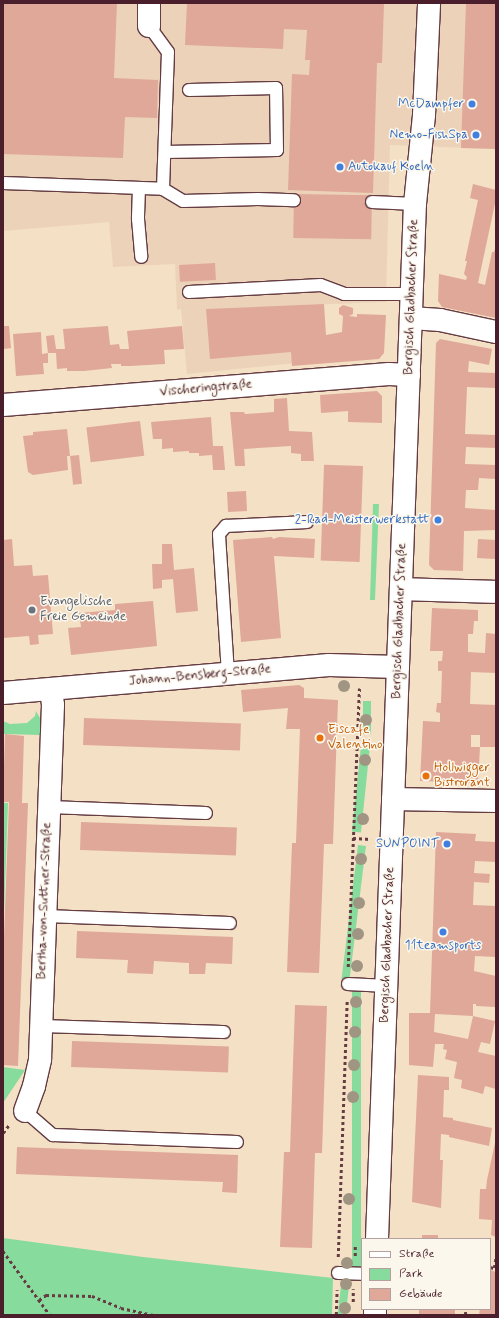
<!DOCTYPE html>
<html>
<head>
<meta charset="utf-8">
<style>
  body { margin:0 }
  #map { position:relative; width:499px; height:1318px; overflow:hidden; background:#f4e0c4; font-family:Mynerve,sans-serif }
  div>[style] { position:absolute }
  .built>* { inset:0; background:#ecd2b9 }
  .green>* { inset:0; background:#87db9c; transform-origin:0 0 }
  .building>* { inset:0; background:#dfa898; transform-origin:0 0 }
  .path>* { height:2.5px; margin-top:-1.25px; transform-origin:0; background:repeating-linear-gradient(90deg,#643c42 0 3px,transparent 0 6px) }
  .roads { filter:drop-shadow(1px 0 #643c42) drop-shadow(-1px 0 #643c42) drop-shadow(0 1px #643c42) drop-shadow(0 -1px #643c42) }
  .service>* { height:12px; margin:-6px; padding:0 6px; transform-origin:6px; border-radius:6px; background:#fff }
  .minor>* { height:22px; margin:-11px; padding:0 11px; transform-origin:11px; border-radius:11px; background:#fff }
  .tertiary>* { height:22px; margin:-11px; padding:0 11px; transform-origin:11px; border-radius:11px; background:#fff }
  .primary>* { height:22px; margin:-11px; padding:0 11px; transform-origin:11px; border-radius:11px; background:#fff }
  .trees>* { width:12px; height:12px; margin:-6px; border-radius:50%; background:#a09583 }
  .dots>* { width:11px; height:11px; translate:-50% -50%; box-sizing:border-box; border:2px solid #fbf7ec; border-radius:50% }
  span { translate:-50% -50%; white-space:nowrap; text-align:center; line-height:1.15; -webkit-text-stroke:3px #fbf7ec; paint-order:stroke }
  .shop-label { font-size:13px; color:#366cbe }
  .right { translate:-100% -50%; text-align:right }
  .left { translate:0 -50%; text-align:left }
  .street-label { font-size:13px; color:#4a1f2b }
  .worship-label { font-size:13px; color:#5b616d }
  .food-label { font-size:13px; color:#c56008 }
  .frame { position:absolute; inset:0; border:4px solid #4a1f2b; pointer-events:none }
  .legend { position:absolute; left:361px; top:1238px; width:130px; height:72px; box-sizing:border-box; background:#fbf7ec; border:1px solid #b4a19f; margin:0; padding:5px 7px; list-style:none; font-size:12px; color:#4a1f2b }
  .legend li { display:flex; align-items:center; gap:8px; height:20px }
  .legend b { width:20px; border:1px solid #b4a19f }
</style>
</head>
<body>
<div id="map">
  <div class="built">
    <div style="clip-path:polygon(3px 3px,496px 3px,496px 149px,390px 145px,386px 302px,304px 305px,307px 362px,187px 374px,181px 309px,177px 310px,175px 264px,113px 267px,109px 222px,3px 231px)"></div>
  </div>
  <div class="green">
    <div style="clip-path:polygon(373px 504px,379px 504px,375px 600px,370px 600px)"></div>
    <div style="left:363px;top:701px;width:8px;height:33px"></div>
    <div style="clip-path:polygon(36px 711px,40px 718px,40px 735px,4px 734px,3px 764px,3px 721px,10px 724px,27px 723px,35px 716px)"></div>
    <div style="left:361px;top:746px;width:9px;height:86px;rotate:6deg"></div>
    <div style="clip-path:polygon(3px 803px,8px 803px,3px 941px)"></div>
    <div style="left:358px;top:845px;width:8px;height:135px;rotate:7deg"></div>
    <div style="left:352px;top:989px;width:9px;height:280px"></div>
    <div style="clip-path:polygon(3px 1067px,25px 1070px,3px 1103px)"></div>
    <div style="clip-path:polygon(3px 1238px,143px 1257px,333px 1278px,332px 1315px,3px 1315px)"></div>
    <div style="left:342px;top:1278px;width:8px;height:37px;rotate:7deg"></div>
  </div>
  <div class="building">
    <div style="clip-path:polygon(3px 3px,117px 3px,114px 78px,158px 80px,157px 118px,125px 117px,123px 158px,3px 154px)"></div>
    <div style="clip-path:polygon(187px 3px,384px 3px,382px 63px,377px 63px,373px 193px,288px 190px,292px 74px,309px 75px,310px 60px,305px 60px,307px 30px,284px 29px,283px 49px,185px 45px)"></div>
    <div style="clip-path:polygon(466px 3px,496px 3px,496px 149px,461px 148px)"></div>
    <div style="clip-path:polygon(473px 184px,496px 190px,496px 199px,478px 283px,485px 285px,492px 252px,494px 252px,496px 246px,496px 318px,442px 307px,438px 301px,439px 274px,466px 280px,467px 277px,464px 274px,467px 261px,465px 261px,478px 200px,470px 198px)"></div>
    <div style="left:294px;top:194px;width:78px;height:44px;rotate:1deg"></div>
    <div style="left:215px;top:263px;width:17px;height:36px;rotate:87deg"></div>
    <div style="clip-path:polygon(324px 304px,326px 335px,342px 332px,343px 316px,339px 314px,339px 308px,343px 305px,353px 308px,353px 314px,349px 316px,357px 317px,357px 314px,386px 315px,384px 353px,379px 359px,292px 366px,291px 352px,210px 359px,206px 309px)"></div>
    <div style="clip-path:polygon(3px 326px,9px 326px,11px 348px,3px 349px)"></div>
    <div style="clip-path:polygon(108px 326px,110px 345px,119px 344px,120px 349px,129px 349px,127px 331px,182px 326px,184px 349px,164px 350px,165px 364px,130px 366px,121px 366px,121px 364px,111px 364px,112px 368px,84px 371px,67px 371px,67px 368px,57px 369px,56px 353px,48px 353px,46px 336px,54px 335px,56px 349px,65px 349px,63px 329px)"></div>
    <div style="clip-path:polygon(41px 332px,42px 354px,48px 353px,48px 363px,43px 363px,44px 374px,16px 376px,13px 334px)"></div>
    <div style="clip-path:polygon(440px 339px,492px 349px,489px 365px,469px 361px,468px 372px,496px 373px,496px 388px,467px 387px,465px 434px,496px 435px,496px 448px,466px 447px,465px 464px,496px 465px,496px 479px,479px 478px,478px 490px,466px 490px,465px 508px,496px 510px,496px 530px,464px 531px,463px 571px,434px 570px,429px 565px,436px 343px)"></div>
    <div style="clip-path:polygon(377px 391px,382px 396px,382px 423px,348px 422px,348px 411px,321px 413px,320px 395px)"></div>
    <div style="clip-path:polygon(287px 398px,289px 431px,312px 432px,314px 461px,301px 461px,301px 454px,291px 453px,291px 446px,244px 449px,245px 466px,235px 466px,230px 412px,244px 412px,245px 414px,274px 412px,274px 399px)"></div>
    <div style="clip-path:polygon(211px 417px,213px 446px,223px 446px,225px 470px,213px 470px,212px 455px,199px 456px,199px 453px,189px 453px,189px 451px,173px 452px,173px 448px,162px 449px,162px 439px,153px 439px,151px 422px)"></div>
    <div style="left:140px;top:421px;width:35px;height:54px;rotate:83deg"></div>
    <div style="clip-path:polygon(67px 429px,70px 456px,67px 456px,68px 470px,33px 475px,28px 472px,23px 436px,33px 435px,33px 432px)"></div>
    <div style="left:79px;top:455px;width:29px;height:9px;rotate:84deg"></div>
    <div style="left:363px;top:466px;width:96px;height:39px;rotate:92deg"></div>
    <div style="left:246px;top:491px;width:20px;height:19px;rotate:87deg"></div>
    <div style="clip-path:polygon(272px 537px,273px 539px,279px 537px,315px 539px,314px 558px,274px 556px,281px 638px,241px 642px,233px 540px)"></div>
    <div style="clip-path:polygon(12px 539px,14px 566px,32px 565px,33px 576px,48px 575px,53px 634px,38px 635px,39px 644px,30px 645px,29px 636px,3px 638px,3px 540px)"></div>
    <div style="left:478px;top:539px;width:18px;height:19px;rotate:3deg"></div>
    <div style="clip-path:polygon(162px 544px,172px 544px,174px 570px,194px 568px,198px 611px,176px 613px,173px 579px,162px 580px,162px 588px,153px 589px,152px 564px,162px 564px)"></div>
    <div style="clip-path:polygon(153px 601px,157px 646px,71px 655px,68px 628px,81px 627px,79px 613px,115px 610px,115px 604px)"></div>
    <div style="clip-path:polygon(432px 608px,478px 610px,478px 621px,474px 621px,473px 634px,468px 634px,468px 652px,485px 653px,486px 633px,496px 634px,496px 673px,471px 672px,470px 704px,496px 705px,496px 747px,480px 747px,480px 735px,471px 735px,471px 747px,480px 747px,478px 783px,420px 781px,423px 721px,440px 722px,440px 713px,436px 712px,437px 703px,441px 703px,442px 671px,438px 671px,438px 661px,442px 661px,443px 651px,430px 651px)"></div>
    <div style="clip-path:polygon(299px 685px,304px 688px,304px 698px,338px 700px,333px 844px,324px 844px,319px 973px,287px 972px,292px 843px,296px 843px,300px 729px,286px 729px,288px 708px,243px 712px,241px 690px)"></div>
    <div style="left:84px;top:718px;width:157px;height:27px;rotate:2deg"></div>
    <div style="clip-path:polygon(5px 734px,24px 736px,22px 803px,28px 803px,18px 1066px,3px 1065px,3px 964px,9px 802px,3px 802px)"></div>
    <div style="left:81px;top:822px;width:156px;height:28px;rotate:2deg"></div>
    <div style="clip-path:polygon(evenodd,436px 832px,476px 834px,475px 841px,496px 842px,496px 862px,475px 861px,474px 873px,490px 874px,489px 883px,474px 882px,473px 905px,496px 906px,496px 957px,475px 956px,474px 971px,496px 976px,495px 1007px,476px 1006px,476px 1004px,473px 1004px,473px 1016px,495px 1021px,490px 1044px,481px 1042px,478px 1052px,496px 1056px,496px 1089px,485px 1086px,483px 1094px,461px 1088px,462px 1080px,454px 1078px,457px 1062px,445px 1059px,447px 1050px,443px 1049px,444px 1044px,435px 1044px,433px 1067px,409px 1065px,409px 1013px,430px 1013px,436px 832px,435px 1014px,473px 1016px,468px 1039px,434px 1032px,435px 1014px)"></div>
    <div style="clip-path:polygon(77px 931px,233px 937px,232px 964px,206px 963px,205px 974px,189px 974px,189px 963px,154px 961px,153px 974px,127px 973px,128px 960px,76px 958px)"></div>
    <div style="clip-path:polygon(295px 1005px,327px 1006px,322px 1153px,315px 1153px,312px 1248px,280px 1247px,284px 1152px,290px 1152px)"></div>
    <div style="left:72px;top:1041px;width:157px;height:26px;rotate:2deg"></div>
    <div style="clip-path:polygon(418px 1075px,449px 1077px,449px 1090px,444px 1090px,443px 1117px,453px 1118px,453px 1120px,492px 1128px,489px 1146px,449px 1137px,449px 1135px,441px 1134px,440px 1160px,443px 1160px,441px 1208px,412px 1202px)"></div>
    <div style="clip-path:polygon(495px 1143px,496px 1143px,496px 1237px,491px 1235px,492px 1220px,479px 1219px,480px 1189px,486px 1189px,487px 1180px)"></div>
    <div style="clip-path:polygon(17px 1147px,238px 1155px,237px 1193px,222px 1192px,223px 1182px,16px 1174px)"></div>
    <div style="left:422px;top:1235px;width:16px;height:4px"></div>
    <div style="clip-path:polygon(490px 1270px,496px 1272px,496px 1315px,479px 1315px,480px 1309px,490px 1309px)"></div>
    <div style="left:419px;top:1309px;width:36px;height:6px"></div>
  </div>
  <div class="path">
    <div style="left:353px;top:838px;width:18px;rotate:3deg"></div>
    <div style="left:348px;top:967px;width:279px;rotate:-87.7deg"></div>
    <div style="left:3px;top:1133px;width:10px;rotate:-53deg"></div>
    <div style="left:3px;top:1251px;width:79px;rotate:53.7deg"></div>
    <div style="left:355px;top:1256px;width:11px;rotate:-90deg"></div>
    <div style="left:338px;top:1257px;width:257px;rotate:-88deg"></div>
    <div style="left:490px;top:1267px;width:4px;rotate:14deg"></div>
    <div style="left:494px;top:1268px;width:11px;rotate:-80deg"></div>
    <div style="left:39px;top:1300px;width:9px;rotate:-36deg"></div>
    <div style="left:46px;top:1295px;width:46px;rotate:1.2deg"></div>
    <div style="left:92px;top:1296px;width:31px;rotate:22deg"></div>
    <div style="left:121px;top:1308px;width:33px;rotate:12deg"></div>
    <div style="left:353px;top:1302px;width:13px;rotate:-90deg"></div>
    <div style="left:336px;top:1315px;width:25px;rotate:-88deg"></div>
    <div style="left:465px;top:1315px;width:6px;rotate:-81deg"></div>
  </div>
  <div class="roads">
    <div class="service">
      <div style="left:149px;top:26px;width:32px;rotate:54deg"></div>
      <div style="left:168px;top:52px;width:137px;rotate:92.1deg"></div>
      <div style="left:163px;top:189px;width:23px;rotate:31deg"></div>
      <div style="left:183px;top:201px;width:75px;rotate:-1.5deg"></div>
      <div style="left:258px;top:199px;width:36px;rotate:2deg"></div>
      <div style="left:165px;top:152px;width:112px;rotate:-1deg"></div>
      <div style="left:277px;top:150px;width:62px;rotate:-90.9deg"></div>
      <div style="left:276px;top:88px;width:87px;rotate:178.7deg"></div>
      <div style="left:3px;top:183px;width:160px;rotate:2.1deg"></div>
      <div style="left:139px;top:188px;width:31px;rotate:92deg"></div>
      <div style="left:138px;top:219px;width:38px;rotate:85deg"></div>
      <div style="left:372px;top:202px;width:43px;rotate:2.7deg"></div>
      <div style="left:189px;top:292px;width:132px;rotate:-3deg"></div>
      <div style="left:321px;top:285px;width:25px;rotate:21deg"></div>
      <div style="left:344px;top:294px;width:68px"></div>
      <div style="left:228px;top:674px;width:140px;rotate:-93.7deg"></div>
      <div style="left:219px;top:534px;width:11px;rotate:-49deg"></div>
      <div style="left:226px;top:526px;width:81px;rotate:-2.8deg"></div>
      <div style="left:49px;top:807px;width:157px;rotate:2.2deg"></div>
      <div style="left:45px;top:916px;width:185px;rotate:2.2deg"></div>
      <div style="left:348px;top:984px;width:39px;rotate:3deg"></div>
      <div style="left:41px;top:1026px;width:183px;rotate:1.9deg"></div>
      <div style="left:25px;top:1111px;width:37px;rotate:41deg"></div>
      <div style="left:53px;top:1135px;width:184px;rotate:2.2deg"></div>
      <div style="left:338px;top:1273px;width:24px;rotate:2deg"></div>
    </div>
    <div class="minor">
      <div style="left:149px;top:26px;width:23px;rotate:-90deg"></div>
      <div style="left:411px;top:318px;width:29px;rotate:4deg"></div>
      <div style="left:440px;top:320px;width:57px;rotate:12.1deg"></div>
      <div style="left:3px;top:405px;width:387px;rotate:-4.6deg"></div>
      <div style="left:389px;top:374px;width:20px;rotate:3deg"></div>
      <div style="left:401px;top:589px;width:95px;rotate:1.8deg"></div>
      <div style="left:25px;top:1111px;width:27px;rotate:-70deg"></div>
      <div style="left:34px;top:1086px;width:28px;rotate:-77deg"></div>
      <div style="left:40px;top:1059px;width:354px;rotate:-87.9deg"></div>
      <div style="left:53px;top:705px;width:16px;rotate:-97deg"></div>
    </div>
    <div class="tertiary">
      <div style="left:3px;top:693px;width:327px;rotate:-4.9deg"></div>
      <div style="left:329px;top:665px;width:69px;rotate:1.7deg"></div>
      <div style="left:393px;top:799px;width:103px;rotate:1.1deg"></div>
    </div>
    <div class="primary">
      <div style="left:377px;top:1239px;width:1036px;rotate:-87.9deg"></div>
      <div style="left:415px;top:204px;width:89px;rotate:-84.2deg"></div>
      <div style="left:424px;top:115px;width:112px;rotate:-87.4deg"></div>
      <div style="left:375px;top:1315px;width:6px;rotate:-90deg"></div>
    </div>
  </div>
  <div class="trees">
    <div style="left:344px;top:686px"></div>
    <div style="left:366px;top:720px"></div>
    <div style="left:365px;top:760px"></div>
    <div style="left:363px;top:819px"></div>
    <div style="left:361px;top:859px"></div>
    <div style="left:359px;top:903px"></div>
    <div style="left:358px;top:934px"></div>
    <div style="left:357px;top:966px"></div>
    <div style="left:356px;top:1002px"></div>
    <div style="left:355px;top:1032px"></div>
    <div style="left:354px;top:1065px"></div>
    <div style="left:353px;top:1097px"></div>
    <div style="left:349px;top:1199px"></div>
    <div style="left:347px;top:1263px"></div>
    <div style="left:346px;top:1284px"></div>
    <div style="left:345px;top:1308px"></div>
  </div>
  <div class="dots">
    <div style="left:472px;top:104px;background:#3f7fe0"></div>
    <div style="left:476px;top:135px;background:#3f7fe0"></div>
    <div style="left:340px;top:167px;background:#3f7fe0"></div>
    <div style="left:438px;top:520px;background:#3f7fe0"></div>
    <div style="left:32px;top:610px;background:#6b7280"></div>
    <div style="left:320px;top:738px;background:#e8710a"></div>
    <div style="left:426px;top:776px;background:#e8710a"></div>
    <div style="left:447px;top:844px;background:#3f7fe0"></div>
    <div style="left:443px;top:932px;background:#3f7fe0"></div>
  </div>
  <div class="shop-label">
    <span class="right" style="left:464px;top:104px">McDampfer</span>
    <span class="right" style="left:468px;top:135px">Nemo-FishSpa</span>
    <span class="left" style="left:348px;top:167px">Autokauf Koeln</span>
    <span class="right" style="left:430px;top:520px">2-Rad-Meisterwerkstatt</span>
    <span class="right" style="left:439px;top:844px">SUNPOINT</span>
    <span style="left:443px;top:946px">11teamsports</span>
  </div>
  <div class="street-label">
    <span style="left:412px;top:297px;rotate:-88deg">Bergisch Gladbacher Straße</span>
    <span style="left:206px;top:389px;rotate:-5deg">Vischeringstraße</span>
    <span style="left:400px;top:621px;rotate:-88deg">Bergisch Gladbacher Straße</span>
    <span style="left:200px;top:676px;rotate:-5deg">Johann-Bensberg-Straße</span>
    <span style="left:45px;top:901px;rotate:-88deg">Bertha-von-Suttner-Straße</span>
    <span style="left:388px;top:945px;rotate:-88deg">Bergisch Gladbacher Straße</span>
  </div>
  <div class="worship-label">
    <span class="left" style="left:40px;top:610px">Evangelische<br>Freie Gemeinde</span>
  </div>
  <div class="food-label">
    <span class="left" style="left:328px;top:738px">Eiscafe<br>Valentino</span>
    <span class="left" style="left:434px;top:776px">Hollwigger<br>Bistrorant</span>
  </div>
  <div class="frame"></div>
  <ul class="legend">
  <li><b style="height:5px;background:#fff"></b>Straße</li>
  <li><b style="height:11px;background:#87db9c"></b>Park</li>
  <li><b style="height:11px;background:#dfa898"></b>Gebäude</li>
  </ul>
</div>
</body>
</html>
